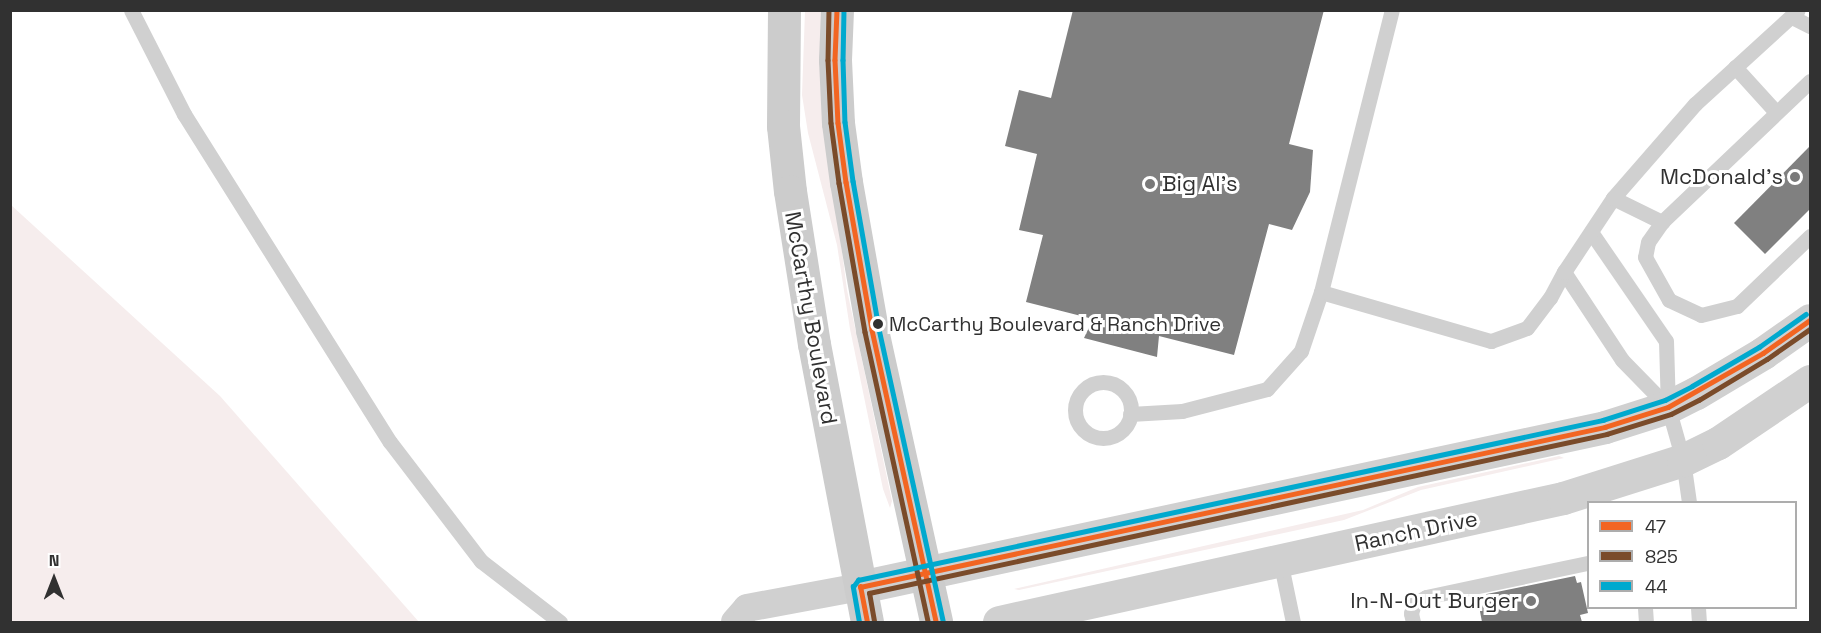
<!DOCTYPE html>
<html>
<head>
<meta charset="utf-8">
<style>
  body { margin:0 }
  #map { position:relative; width:1821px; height:633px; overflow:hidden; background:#fff; font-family:"Space Grotesk",sans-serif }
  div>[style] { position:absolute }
  .green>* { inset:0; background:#f6eded }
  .building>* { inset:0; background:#808080 }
  .service>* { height:15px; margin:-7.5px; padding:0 7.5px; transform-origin:7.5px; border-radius:7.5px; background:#d0d0d0 }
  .service>.ring { margin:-7.5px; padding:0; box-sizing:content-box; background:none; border:15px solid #d0d0d0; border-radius:50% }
  .minor>* { height:28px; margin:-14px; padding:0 14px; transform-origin:14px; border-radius:14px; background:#d0d0d0 }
  .tertiary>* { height:33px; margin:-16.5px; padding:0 16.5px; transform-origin:16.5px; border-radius:16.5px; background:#d0d0d0 }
  .secondary>* { height:33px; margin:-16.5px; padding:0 16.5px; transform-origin:16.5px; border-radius:16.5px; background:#ccc }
  .bus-1>* { height:4.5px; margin:-2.25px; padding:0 2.25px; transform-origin:2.25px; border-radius:2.25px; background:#f26522 }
  .bus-2>* { height:4.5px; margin:-2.25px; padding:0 2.25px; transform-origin:2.25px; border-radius:2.25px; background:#7a4b2a }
  .bus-3>* { height:4.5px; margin:-2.25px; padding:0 2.25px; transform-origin:2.25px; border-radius:2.25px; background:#00a9ce }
  .dots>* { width:16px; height:16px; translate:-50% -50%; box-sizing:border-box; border:3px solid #fff; border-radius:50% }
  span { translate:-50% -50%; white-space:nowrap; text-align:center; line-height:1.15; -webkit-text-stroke:6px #fff; paint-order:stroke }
  .bus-label { font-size:20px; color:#313131 }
  .left { translate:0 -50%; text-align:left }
  .poi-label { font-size:22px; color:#313131 }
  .right { translate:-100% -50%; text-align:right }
  .street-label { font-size:22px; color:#313131 }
  .frame { position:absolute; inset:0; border:12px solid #313131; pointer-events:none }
  .legend { position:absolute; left:1587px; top:501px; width:210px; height:108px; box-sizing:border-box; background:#fff; border:2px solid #adadad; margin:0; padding:8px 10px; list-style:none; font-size:18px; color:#313131 }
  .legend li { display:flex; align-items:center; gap:12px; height:30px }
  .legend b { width:30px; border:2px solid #adadad }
  .north { position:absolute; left:24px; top:549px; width:60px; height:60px; -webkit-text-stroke:4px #fff; paint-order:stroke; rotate:0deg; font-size:16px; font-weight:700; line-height:24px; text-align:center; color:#313131 }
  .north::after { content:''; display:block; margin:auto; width:21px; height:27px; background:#313131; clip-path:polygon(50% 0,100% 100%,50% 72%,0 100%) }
</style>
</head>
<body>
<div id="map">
  <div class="green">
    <div style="clip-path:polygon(805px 11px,823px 11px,830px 159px,847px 290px,892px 501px,890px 508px,883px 489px,850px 329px,837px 245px,808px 133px,802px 95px)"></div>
    <div style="clip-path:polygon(11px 205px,220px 396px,419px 622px,11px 622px)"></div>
    <div style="clip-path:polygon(1559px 456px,1564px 458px,1421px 490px,1344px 520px,1019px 590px,1014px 589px,1363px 510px,1418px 487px)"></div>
  </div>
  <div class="building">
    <div style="clip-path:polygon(1073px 10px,1324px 10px,1289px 144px,1313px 150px,1310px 192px,1292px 230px,1269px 224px,1234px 355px,1159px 336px,1157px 357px,1084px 338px,1093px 319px,1026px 302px,1043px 235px,1019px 230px,1037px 154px,1005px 146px,1019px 90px,1051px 98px)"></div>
    <div style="clip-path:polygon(1810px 146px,1810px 209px,1765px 254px,1734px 223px)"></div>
    <div style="clip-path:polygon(1575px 576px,1577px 583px,1581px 582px,1588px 613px,1580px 615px,1582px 622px,1482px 622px,1477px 596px)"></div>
  </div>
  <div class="service">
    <div style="left:131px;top:10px;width:117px;rotate:63deg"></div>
    <div style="left:184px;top:114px;width:387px;rotate:57.9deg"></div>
    <div style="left:390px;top:442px;width:150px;rotate:52.6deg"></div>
    <div style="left:481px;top:561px;width:100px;rotate:37.7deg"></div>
    <div style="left:1792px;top:17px;width:20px;rotate:27deg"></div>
    <div style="left:1735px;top:67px;width:61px;rotate:47.7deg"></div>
    <div style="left:1810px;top:81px;width:204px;rotate:136.4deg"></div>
    <div style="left:1662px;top:222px;width:24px;rotate:125deg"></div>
    <div style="left:1648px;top:242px;width:15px;rotate:101deg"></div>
    <div style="left:1645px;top:257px;width:49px;rotate:60.8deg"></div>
    <div style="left:1669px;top:300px;width:35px;rotate:25deg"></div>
    <div style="left:1701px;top:315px;width:37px;rotate:-14deg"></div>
    <div style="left:1737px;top:306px;width:101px;rotate:-43.8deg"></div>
    <div style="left:1613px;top:198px;width:55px;rotate:26.1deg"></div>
    <div style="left:1591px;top:232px;width:132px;rotate:55.5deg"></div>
    <div style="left:1666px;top:341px;width:66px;rotate:88.3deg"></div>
    <div style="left:1668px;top:407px;width:55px;rotate:74.2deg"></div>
    <div style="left:1683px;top:460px;width:42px;rotate:81.9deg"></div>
    <div style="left:1564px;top:272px;width:105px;rotate:56.6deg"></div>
    <div style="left:1622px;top:360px;width:66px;rotate:45.6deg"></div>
    <div style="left:1321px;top:292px;width:177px;rotate:16.1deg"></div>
    <div style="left:1491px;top:341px;width:38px;rotate:-20deg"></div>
    <div style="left:1527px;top:328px;width:38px;rotate:-53deg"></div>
    <div style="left:1550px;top:298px;width:30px;rotate:-62deg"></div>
    <div style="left:1564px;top:272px;width:89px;rotate:-56.5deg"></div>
    <div style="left:1613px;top:198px;width:125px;rotate:-48.9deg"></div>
    <div style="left:1695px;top:104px;width:139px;rotate:-42.4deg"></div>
    <div class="ring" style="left:1075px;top:382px;width:41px;height:41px"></div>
    <div style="left:1130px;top:414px;width:52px;rotate:-3.3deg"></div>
    <div style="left:1182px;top:411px;width:88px;rotate:-14.5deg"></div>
    <div style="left:1267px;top:389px;width:51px;rotate:-48.2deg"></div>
    <div style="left:1301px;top:351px;width:62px;rotate:-71.3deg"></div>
    <div style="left:1321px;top:292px;width:291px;rotate:-75.9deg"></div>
    <div style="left:1280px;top:560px;width:63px;rotate:78.2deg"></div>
    <div style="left:1645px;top:608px;width:14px;rotate:86deg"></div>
    <div style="left:1698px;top:608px;width:14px;rotate:86deg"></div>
    <div style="left:1413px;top:622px;width:9px;rotate:-103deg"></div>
    <div style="left:1411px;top:613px;width:9px;rotate:-72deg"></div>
    <div style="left:1414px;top:604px;width:14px;rotate:-30deg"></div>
    <div style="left:1426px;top:597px;width:166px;rotate:-11.9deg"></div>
  </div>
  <div class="minor">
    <div style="left:735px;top:622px;width:18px;rotate:-49deg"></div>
    <div style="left:747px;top:608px;width:115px;rotate:-10.5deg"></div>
  </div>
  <div class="tertiary">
    <div style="left:860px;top:587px;width:762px;rotate:-12.12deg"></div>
    <div style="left:1605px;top:427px;width:66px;rotate:-17.6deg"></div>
    <div style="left:1668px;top:407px;width:31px;rotate:-27deg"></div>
    <div style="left:1696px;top:393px;width:78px;rotate:-30.8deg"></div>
    <div style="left:1763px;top:353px;width:57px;rotate:-35.1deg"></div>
    <div style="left:999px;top:622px;width:577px;rotate:-12.4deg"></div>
    <div style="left:1563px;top:498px;width:126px;rotate:-17.6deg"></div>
    <div style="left:1683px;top:460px;width:39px;rotate:-26deg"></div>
    <div style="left:1718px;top:443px;width:111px;rotate:-34deg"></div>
  </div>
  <div class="secondary">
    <div style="left:784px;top:10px;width:116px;rotate:90.5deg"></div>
    <div style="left:783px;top:126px;width:65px;rotate:83.9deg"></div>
    <div style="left:790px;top:191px;width:155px;rotate:81.1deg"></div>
    <div style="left:814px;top:344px;width:283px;rotate:79.2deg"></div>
    <div style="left:837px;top:10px;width:50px;rotate:92.3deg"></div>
    <div style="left:835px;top:60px;width:63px;rotate:87.3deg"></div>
    <div style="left:838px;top:123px;width:60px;rotate:82.3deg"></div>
    <div style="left:846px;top:182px;width:150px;rotate:80deg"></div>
    <div style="left:872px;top:330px;width:299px;rotate:77.6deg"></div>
  </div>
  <div class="bus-1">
    <div style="left:837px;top:10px;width:50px;rotate:92.3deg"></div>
    <div style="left:835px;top:60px;width:63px;rotate:87.3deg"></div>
    <div style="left:838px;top:123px;width:60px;rotate:82.3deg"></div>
    <div style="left:846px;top:182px;width:150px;rotate:80deg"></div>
    <div style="left:872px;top:330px;width:299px;rotate:77.6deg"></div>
    <div style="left:867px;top:622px;width:36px;rotate:-101deg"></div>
    <div style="left:860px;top:587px;width:762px;rotate:-12.12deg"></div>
    <div style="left:1605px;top:427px;width:66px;rotate:-17.6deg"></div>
    <div style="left:1668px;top:407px;width:109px;rotate:-29.6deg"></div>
    <div style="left:1763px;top:353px;width:57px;rotate:-35.1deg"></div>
  </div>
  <div class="bus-2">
    <div style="left:829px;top:10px;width:50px;rotate:91.1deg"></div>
    <div style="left:828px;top:60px;width:63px;rotate:87.3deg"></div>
    <div style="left:831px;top:123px;width:61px;rotate:82.4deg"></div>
    <div style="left:839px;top:183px;width:151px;rotate:80.1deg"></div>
    <div style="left:865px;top:332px;width:297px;rotate:77.7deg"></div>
    <div style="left:874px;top:621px;width:28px;rotate:-100deg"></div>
    <div style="left:869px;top:593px;width:755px;rotate:-12.16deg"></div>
    <div style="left:1607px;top:434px;width:67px;rotate:-17.4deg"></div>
    <div style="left:1671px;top:414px;width:31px;rotate:-27deg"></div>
    <div style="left:1699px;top:400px;width:79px;rotate:-31.1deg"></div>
    <div style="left:1767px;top:359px;width:52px;rotate:-34.9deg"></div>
  </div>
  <div class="bus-3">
    <div style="left:844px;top:10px;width:50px;rotate:91.1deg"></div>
    <div style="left:843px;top:60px;width:62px;rotate:88.2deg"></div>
    <div style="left:845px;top:122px;width:60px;rotate:82.3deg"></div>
    <div style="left:853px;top:181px;width:150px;rotate:80deg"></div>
    <div style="left:879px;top:329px;width:298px;rotate:77.6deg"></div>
    <div style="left:859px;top:622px;width:36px;rotate:-100deg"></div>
    <div style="left:853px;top:587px;width:9px;rotate:-54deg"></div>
    <div style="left:858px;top:580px;width:762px;rotate:-12.12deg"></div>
    <div style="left:1603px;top:420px;width:65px;rotate:-17.9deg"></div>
    <div style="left:1665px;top:400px;width:30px;rotate:-27deg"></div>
    <div style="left:1692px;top:386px;width:78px;rotate:-30.2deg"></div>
    <div style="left:1759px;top:347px;width:57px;rotate:-35.1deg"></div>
  </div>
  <div class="dots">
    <div style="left:1795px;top:177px;background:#797979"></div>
    <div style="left:1150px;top:184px;background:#797979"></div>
    <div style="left:878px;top:324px;background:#313131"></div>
    <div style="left:1531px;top:601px;background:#797979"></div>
  </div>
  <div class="bus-label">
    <span class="left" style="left:889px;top:324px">McCarthy Boulevard &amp; Ranch Drive</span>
  </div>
  <div class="poi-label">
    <span class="right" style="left:1783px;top:177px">McDonald's</span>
    <span class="left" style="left:1162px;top:184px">Big Al's</span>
    <span class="right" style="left:1519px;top:601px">In-N-Out Burger</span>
  </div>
  <div class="street-label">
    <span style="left:811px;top:318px;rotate:80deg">McCarthy Boulevard</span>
    <span style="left:1416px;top:531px;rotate:-12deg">Ranch Drive</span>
  </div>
  <div class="frame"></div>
  <ul class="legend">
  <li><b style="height:8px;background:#f26522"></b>47</li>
  <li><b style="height:8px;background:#7a4b2a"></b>825</li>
  <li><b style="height:8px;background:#00a9ce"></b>44</li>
  </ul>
  <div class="north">N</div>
</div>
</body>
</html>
